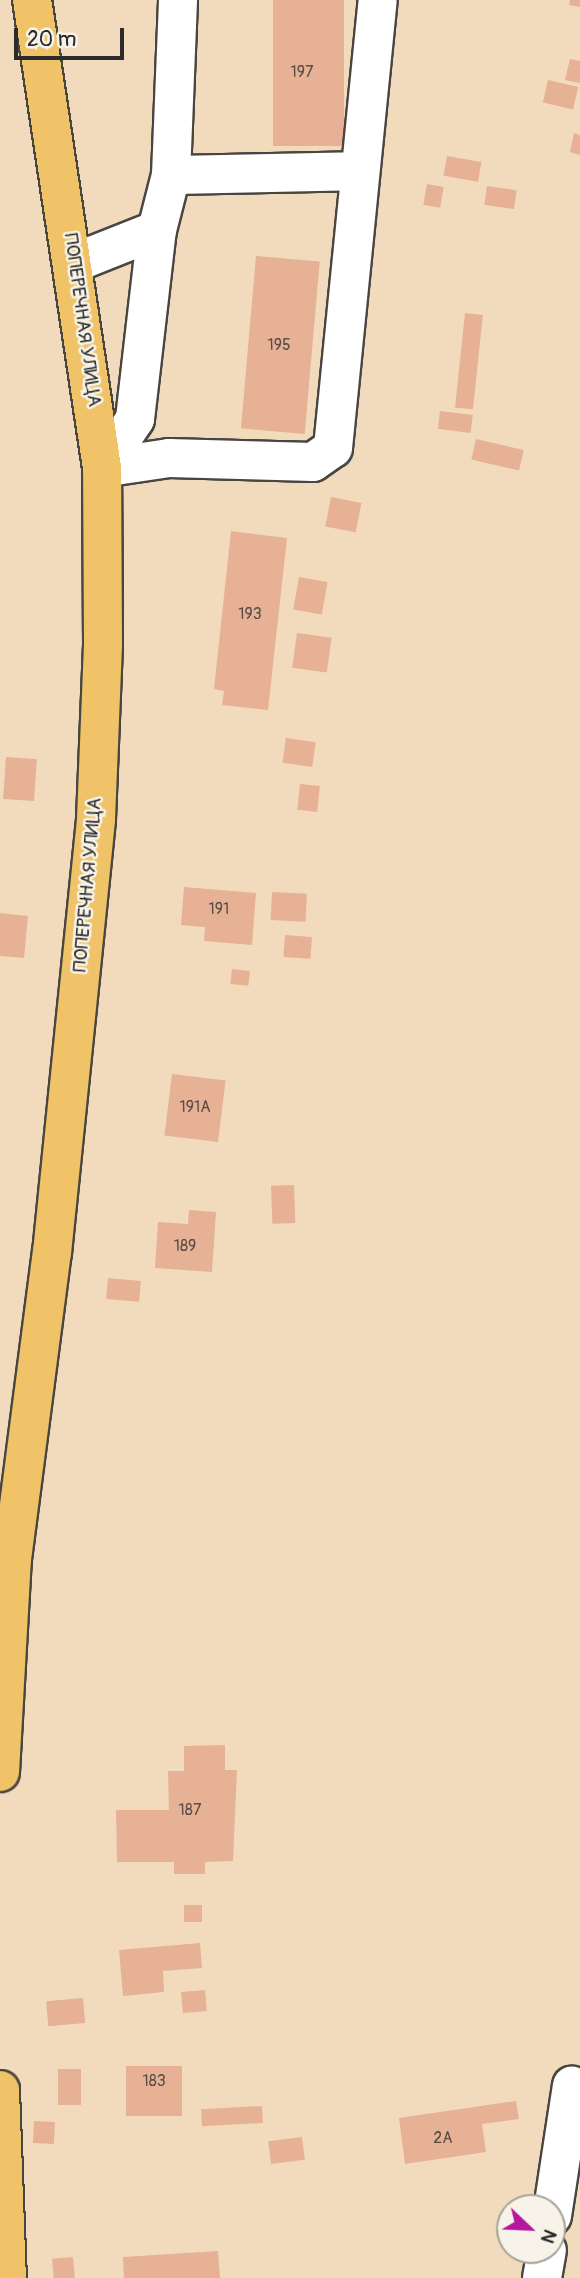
<!DOCTYPE html>
<html>
<head>
<meta charset="utf-8">
<style>
  body { margin:0 }
  #map { position:relative; width:580px; height:2278px; overflow:hidden; background:#f2dbbc; font-family:Pangolin,sans-serif }
  div>[style] { position:absolute }
  .building>* { inset:0; background:#e6b195; transform-origin:0 0 }
  .roads { filter:drop-shadow(2px 0 #494541) drop-shadow(-2px 0 #494541) drop-shadow(0 2px #494541) drop-shadow(0 -2px #494541) }
  .minor>* { height:38px; margin:-19px; padding:0 19px; transform-origin:19px; border-radius:19px; background:#fff }
  .major>* { height:38px; margin:-19px; padding:0 19px; transform-origin:19px; border-radius:19px; background:#f0c369 }
  span { translate:-50% -50%; white-space:nowrap; text-align:center; line-height:1.15; -webkit-text-stroke:5px #f7f3e8; paint-order:stroke }
  .number-label { font-size:16px; color:#5a4c46 }
  .number-label span { -webkit-text-stroke-width:0 }
  .street-label { font-size:19px; color:#2b2b2b }
  .north { position:absolute; left:496px; top:2194px; width:70px; height:70px; box-sizing:border-box; background:#f7f3e8; border:2px solid #a5a39c; border-radius:50%; rotate:113deg; font-size:19px; font-weight:700; line-height:28px; text-align:center; color:#2b2b2b }
  .north::after { content:''; display:block; margin:auto; width:24px; height:32px; background:#b5179e; clip-path:polygon(50% 0,100% 100%,50% 72%,0 100%) }
  .scale { position:absolute; left:14px; top:28px; width:110px; height:32px; box-sizing:border-box; border:4px solid #2b2b2b; border-top:0; padding-left:9px; font-size:21px; line-height:24px; white-space:nowrap; color:#2b2b2b; -webkit-text-stroke:5px #f7f3e8; paint-order:stroke }
</style>
</head>
<body>
<div id="map">
  <div class="building">
    <div style="left:273px;top:0;width:71px;height:146px"></div>
    <div style="clip-path:polygon(570px 0,580px 0,580px 7px,569px 5px)"></div>
    <div style="clip-path:polygon(570px 59px,580px 61px,580px 83px,565px 80px)"></div>
    <div style="left:548px;top:80px;width:31px;height:23px;rotate:13deg"></div>
    <div style="clip-path:polygon(574px 133px,580px 135px,580px 155px,570px 152px)"></div>
    <div style="left:447px;top:156px;width:35px;height:20px;rotate:10deg"></div>
    <div style="left:427px;top:184px;width:17px;height:21px;rotate:10deg"></div>
    <div style="left:487px;top:186px;width:30px;height:19px;rotate:8deg"></div>
    <div style="left:256px;top:256px;width:64px;height:173px;rotate:5deg"></div>
    <div style="left:465px;top:313px;width:18px;height:95px;rotate:6deg"></div>
    <div style="left:440px;top:411px;width:33px;height:18px;rotate:7deg"></div>
    <div style="left:476px;top:439px;width:49px;height:21px;rotate:13deg"></div>
    <div style="left:331px;top:497px;width:31px;height:30px;rotate:11deg"></div>
    <div style="clip-path:polygon(231px 531px,287px 538px,268px 710px,222px 705px,224px 691px,214px 689px)"></div>
    <div style="left:299px;top:577px;width:29px;height:33px;rotate:10deg"></div>
    <div style="left:297px;top:633px;width:35px;height:35px;rotate:8deg"></div>
    <div style="left:286px;top:738px;width:30px;height:25px;rotate:8deg"></div>
    <div style="left:6px;top:757px;width:31px;height:42px;rotate:4deg"></div>
    <div style="left:300px;top:784px;width:20px;height:26px;rotate:6deg"></div>
    <div style="clip-path:polygon(184px 887px,256px 893px,252px 945px,204px 941px,205px 927px,181px 925px)"></div>
    <div style="left:272px;top:892px;width:35px;height:28px;rotate:3deg"></div>
    <div style="clip-path:polygon(0 913px,28px 916px,24px 958px,0 956px)"></div>
    <div style="left:285px;top:935px;width:27px;height:22px;rotate:4deg"></div>
    <div style="left:232px;top:969px;width:18px;height:15px;rotate:6deg"></div>
    <div style="left:172px;top:1074px;width:54px;height:62px;rotate:7deg"></div>
    <div style="left:294px;top:1185px;width:38px;height:23px;rotate:88deg"></div>
    <div style="clip-path:polygon(189px 1210px,216px 1212px,212px 1272px,155px 1268px,158px 1222px,188px 1224px)"></div>
    <div style="left:108px;top:1278px;width:33px;height:21px;rotate:5deg"></div>
    <div style="clip-path:polygon(225px 1745px,225px 1770px,237px 1770px,233px 1861px,205px 1862px,205px 1874px,174px 1874px,174px 1862px,117px 1862px,116px 1810px,169px 1810px,168px 1771px,184px 1771px,184px 1746px)"></div>
    <div style="left:184px;top:1905px;width:18px;height:17px"></div>
    <div style="clip-path:polygon(200px 1943px,202px 1968px,163px 1971px,164px 1992px,123px 1996px,119px 1950px)"></div>
    <div style="left:205px;top:1990px;width:21px;height:24px;rotate:85deg"></div>
    <div style="left:83px;top:1998px;width:25px;height:37px;rotate:85deg"></div>
    <div style="left:126px;top:2066px;width:56px;height:50px"></div>
    <div style="left:58px;top:2069px;width:23px;height:36px"></div>
    <div style="clip-path:polygon(516px 2101px,519px 2119px,482px 2124px,486px 2152px,405px 2164px,399px 2118px)"></div>
    <div style="left:262px;top:2106px;width:17px;height:61px;rotate:87deg"></div>
    <div style="left:34px;top:2121px;width:21px;height:22px;rotate:3deg"></div>
    <div style="left:302px;top:2137px;width:23px;height:34px;rotate:83deg"></div>
    <div style="clip-path:polygon(218px 2251px,220px 2278px,124px 2278px,123px 2257px)"></div>
    <div style="left:73px;top:2257px;width:21px;height:21px;rotate:85deg"></div>
  </div>
  <div class="roads">
    <div class="minor">
      <div style="left:171px;top:175px;width:187px;rotate:-1.2deg"></div>
      <div style="left:74px;top:263px;width:89px;rotate:-21.7deg"></div>
      <div style="left:102px;top:468px;width:68px;rotate:-8.5deg"></div>
      <div style="left:169px;top:458px;width:144px;rotate:1.6deg"></div>
      <div style="left:313px;top:462px;width:24px;rotate:-35deg"></div>
      <div style="left:333px;top:448px;width:450px;rotate:-84.3deg"></div>
      <div style="left:102px;top:468px;width:59px;rotate:-56deg"></div>
      <div style="left:135px;top:419px;width:190px;rotate:-83.4deg"></div>
      <div style="left:157px;top:230px;width:57px;rotate:-75.7deg"></div>
      <div style="left:171px;top:175px;width:175px;rotate:-87.7deg"></div>
      <div style="left:552px;top:2216px;width:132px;rotate:-81.3deg"></div>
      <div style="left:542px;top:2278px;width:28px;rotate:-80deg"></div>
    </div>
    <div class="major">
      <div style="left:0;top:1772px;width:213px;rotate:-86.8deg"></div>
      <div style="left:12px;top:1559px;width:309px;rotate:-82.6deg"></div>
      <div style="left:52px;top:1253px;width:436px;rotate:-84.2deg"></div>
      <div style="left:96px;top:819px;width:175px;rotate:-87.7deg"></div>
      <div style="left:103px;top:644px;width:176px;rotate:-90.3deg"></div>
      <div style="left:102px;top:468px;width:473px;rotate:-98.5deg"></div>
      <div style="left:0;top:2090px;width:188px;rotate:87.9deg"></div>
    </div>
  </div>
  <div class="number-label">
    <span style="left:302px;top:72px">197</span>
    <span style="left:279px;top:345px">195</span>
    <span style="left:250px;top:614px">193</span>
    <span style="left:219px;top:909px">191</span>
    <span style="left:195px;top:1107px">191А</span>
    <span style="left:185px;top:1246px">189</span>
    <span style="left:190px;top:1810px">187</span>
    <span style="left:154px;top:2081px">183</span>
    <span style="left:443px;top:2138px">2А</span>
  </div>
  <div class="street-label">
    <span style="left:82px;top:320px;rotate:82deg">ПОПЕРЕЧНАЯ УЛИЦА</span>
    <span style="left:88px;top:885px;rotate:-85deg">ПОПЕРЕЧНАЯ УЛИЦА</span>
  </div>
  <div class="north">N</div>
  <div class="scale">20 m</div>
</div>
</body>
</html>
